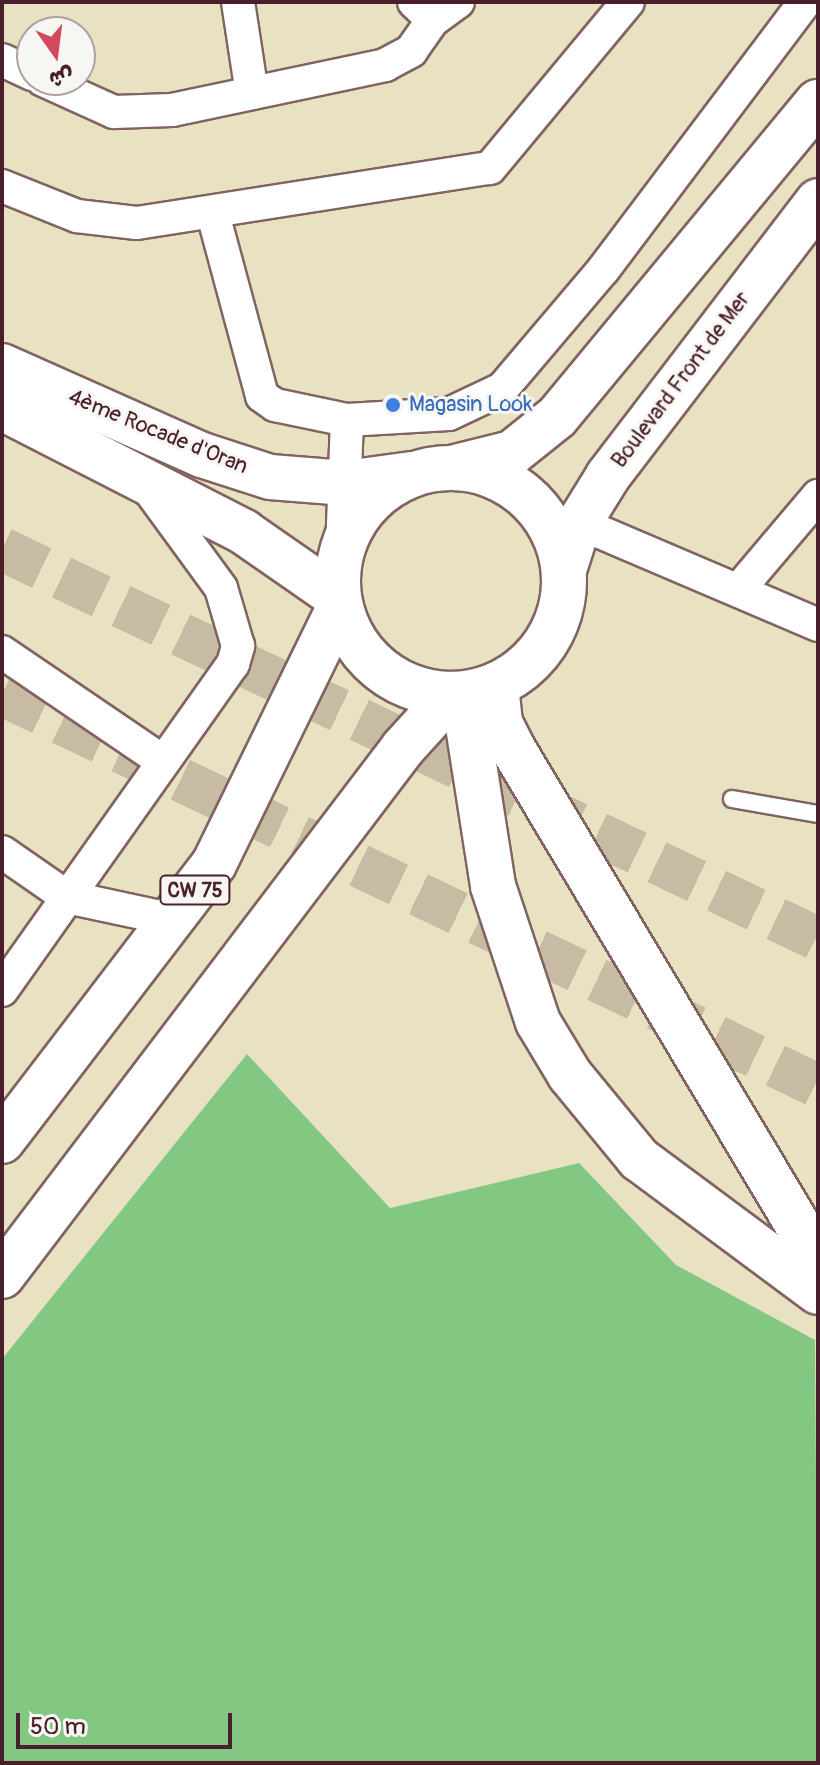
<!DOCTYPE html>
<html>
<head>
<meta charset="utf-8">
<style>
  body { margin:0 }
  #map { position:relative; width:820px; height:1765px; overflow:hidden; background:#e8e2c2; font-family:Pangolin,"Playpen Sans Arabic",sans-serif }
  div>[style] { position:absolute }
  .green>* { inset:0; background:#82c883 }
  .motorway-tunnel>* { height:44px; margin-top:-22px; transform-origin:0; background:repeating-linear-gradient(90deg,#c8bba4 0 44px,transparent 0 66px) }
  .roads { filter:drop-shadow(2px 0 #816360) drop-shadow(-2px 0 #816360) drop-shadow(0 2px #816360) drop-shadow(0 -2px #816360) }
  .service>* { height:16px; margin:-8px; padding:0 8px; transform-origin:8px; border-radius:8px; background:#fff }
  .minor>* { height:32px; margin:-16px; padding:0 16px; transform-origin:16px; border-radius:16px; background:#fff }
  .secondary>* { height:44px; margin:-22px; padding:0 22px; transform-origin:22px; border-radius:22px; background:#fff }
  .primary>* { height:44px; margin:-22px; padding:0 22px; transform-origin:22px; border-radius:22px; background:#fff }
  .primary>.ring { margin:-22px; padding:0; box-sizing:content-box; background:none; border:44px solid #fff; border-radius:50% }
  .motorway>* { height:44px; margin:-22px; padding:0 22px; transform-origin:22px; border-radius:22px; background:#fff }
  .dots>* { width:22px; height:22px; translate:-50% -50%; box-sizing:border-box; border:4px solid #f6f6f2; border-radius:50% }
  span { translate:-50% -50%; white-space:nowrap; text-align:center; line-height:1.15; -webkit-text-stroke:6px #f6f6f2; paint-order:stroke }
  .shield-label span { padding:2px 6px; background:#f6f6f2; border:2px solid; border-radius:6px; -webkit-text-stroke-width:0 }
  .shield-label { font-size:20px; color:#4a1f2b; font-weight:700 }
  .street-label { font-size:22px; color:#4a1f2b }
  .shop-label { font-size:22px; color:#366cbe }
  .left { translate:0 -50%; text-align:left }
  .frame { position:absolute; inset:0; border:4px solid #4a1f2b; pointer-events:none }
  .north { position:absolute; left:16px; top:16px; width:80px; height:80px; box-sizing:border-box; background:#f6f6f2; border:2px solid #b1a0a2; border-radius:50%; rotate:166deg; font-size:22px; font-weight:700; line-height:32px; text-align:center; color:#4a1f2b }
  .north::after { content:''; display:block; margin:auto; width:28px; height:36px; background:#d1495b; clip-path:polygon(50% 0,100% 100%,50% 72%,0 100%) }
  .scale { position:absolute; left:16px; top:1713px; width:216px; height:36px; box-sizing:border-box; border:4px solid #4a1f2b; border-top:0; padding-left:10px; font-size:24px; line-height:28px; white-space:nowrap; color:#4a1f2b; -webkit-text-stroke:6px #f6f6f2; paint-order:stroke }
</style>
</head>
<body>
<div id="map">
  <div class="green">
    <div style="clip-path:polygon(247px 1054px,390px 1208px,579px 1163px,676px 1265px,815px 1340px,818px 1763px,2px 1763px,2px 1359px)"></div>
  </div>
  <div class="motorway-tunnel">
    <div style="left:2px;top:549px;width:904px;rotate:25.55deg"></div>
    <div style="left:2px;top:694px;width:905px;rotate:25.66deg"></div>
  </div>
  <div class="roads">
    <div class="service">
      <div style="left:732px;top:799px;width:87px;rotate:9.9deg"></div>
    </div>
    <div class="minor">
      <div style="left:238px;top:2px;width:92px;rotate:81.3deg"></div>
      <div style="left:414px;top:2px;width:26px;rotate:43deg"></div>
      <div style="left:433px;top:20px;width:31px;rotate:-36deg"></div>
      <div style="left:2px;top:60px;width:33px;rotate:25deg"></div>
      <div style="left:43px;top:80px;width:78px;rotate:24.3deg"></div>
      <div style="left:114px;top:112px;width:58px;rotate:-2deg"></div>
      <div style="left:172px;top:110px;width:218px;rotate:-11.9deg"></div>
      <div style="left:385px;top:65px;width:30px;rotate:-28deg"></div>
      <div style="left:411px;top:51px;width:38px;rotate:-55deg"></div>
      <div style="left:2px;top:186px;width:81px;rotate:21.8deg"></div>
      <div style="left:77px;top:216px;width:60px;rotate:6.7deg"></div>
      <div style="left:137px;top:223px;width:357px;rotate:-8.9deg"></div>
      <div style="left:490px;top:168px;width:216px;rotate:-50.3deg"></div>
      <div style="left:213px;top:214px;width:188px;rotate:74.9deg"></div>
      <div style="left:262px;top:396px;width:16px;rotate:35deg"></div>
      <div style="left:275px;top:405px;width:74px;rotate:11.8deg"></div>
      <div style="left:579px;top:523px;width:260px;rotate:23.1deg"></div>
      <div style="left:342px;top:550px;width:130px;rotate:-87.8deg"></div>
      <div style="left:347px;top:420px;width:102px;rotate:-3.4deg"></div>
      <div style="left:449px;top:414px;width:59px;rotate:-25.3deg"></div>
      <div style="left:502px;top:389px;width:156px;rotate:-49.7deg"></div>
      <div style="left:603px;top:270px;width:336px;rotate:-53deg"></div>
      <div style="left:740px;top:588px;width:121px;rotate:-49.7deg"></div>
      <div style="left:2px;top:652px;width:192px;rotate:34.2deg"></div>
      <div style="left:2px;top:852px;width:79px;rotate:34.7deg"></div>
      <div style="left:67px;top:897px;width:109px;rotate:12.1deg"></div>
      <div style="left:2px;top:990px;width:400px;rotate:-54.7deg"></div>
      <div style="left:233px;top:664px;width:19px;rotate:-74deg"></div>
      <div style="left:238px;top:646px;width:60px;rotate:-106.3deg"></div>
      <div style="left:221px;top:588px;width:120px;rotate:-126.2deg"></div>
    </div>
    <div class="secondary">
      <div style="left:496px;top:685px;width:38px;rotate:84deg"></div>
      <div style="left:500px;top:723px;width:27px;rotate:63deg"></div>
      <div style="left:512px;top:747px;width:596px;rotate:59.14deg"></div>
      <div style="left:463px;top:694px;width:194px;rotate:81.1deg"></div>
      <div style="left:493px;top:886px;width:143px;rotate:71.7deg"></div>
      <div style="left:538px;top:1022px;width:62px;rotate:58.9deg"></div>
      <div style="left:570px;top:1075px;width:109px;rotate:50.6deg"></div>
      <div style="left:639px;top:1159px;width:223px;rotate:36.6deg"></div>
    </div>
    <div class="primary">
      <div style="left:455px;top:467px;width:59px;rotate:-13.8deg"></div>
      <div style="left:512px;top:453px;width:58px;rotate:-38.7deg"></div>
      <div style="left:557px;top:417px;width:409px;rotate:-50.4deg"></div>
      <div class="ring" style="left:338px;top:468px;width:182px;height:182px"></div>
      <div style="left:564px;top:570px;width:49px;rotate:-72.3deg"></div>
      <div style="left:579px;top:523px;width:55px;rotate:-58.3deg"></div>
      <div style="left:608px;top:476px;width:346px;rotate:-52.6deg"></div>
      <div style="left:2px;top:1141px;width:349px;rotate:-52.6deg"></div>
      <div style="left:214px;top:864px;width:285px;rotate:-64deg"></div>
      <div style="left:2px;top:1276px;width:663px;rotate:-52.78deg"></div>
      <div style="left:403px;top:748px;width:73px;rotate:-47.8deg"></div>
    </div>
    <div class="motorway">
      <div style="left:2px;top:366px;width:219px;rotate:24deg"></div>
      <div style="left:202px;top:455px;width:71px;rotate:17.9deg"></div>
      <div style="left:270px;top:477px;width:76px;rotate:4.5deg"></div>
      <div style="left:346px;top:483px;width:68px;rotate:-7.7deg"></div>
      <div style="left:2px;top:408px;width:272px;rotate:27.1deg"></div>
      <div style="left:244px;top:532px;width:112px;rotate:34.8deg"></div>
    </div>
  </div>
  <div class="dots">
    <div style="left:393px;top:405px;background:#3f7fe0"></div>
  </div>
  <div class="shield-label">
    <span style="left:195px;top:890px">CW 75</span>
  </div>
  <div class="street-label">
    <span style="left:681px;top:380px;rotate:-53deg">Boulevard Front de Mer</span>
    <span style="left:158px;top:432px;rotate:22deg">4ème Rocade d'Oran</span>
  </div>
  <div class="shop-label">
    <span class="left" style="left:409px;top:405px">Magasin Look</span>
  </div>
  <div class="frame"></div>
  <div class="north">ش</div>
  <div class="scale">50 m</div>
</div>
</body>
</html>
